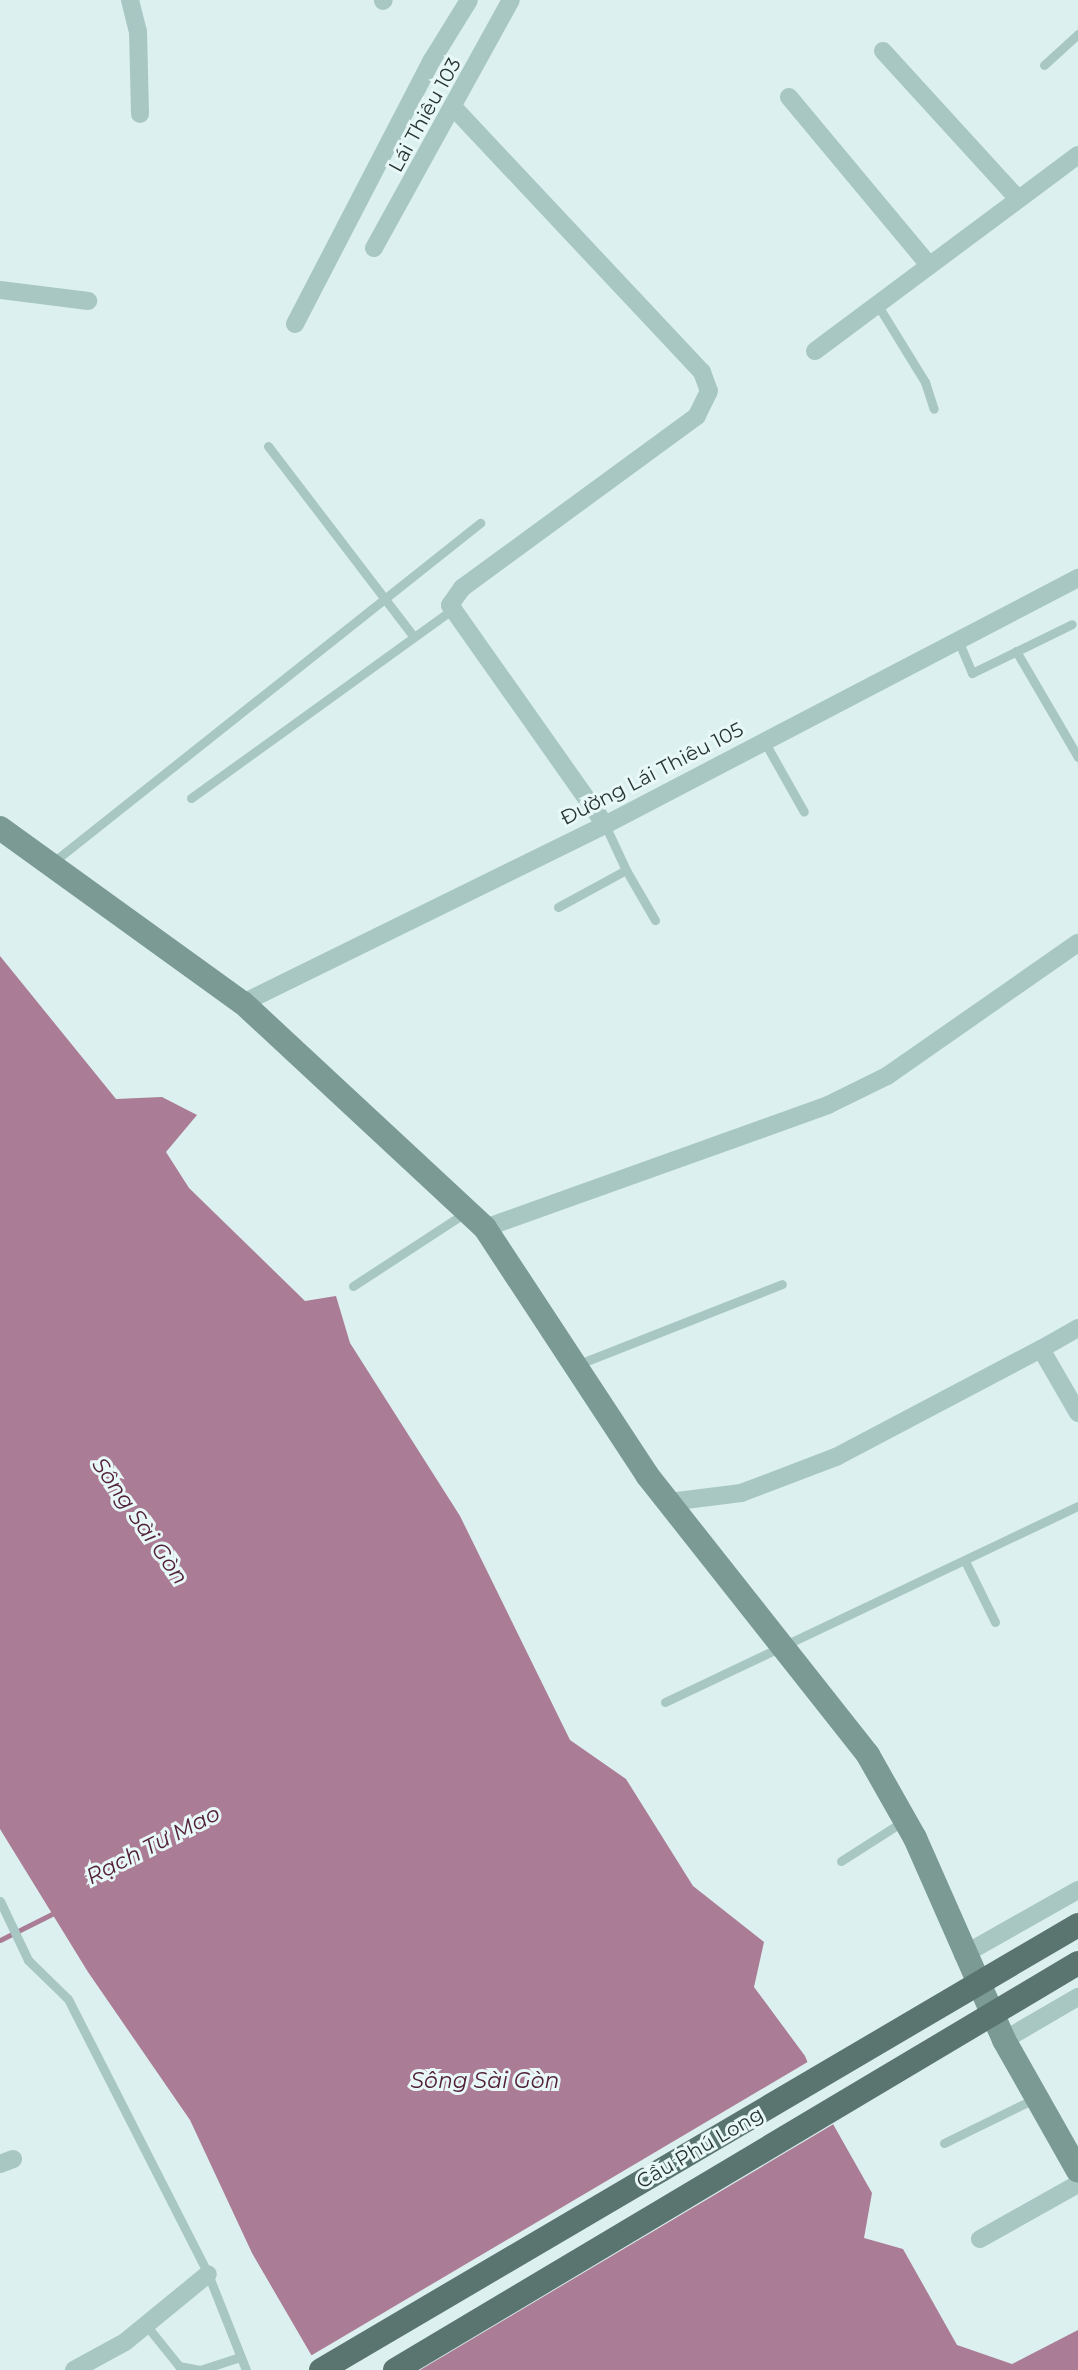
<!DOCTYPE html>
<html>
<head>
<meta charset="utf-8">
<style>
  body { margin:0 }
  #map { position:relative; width:1078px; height:2370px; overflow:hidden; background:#dbf0ef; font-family:Montserrat,sans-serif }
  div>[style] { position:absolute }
  .water>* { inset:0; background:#ab7c95 }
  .pier>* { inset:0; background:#dbf0ef }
  .stream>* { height:5px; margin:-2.5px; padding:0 2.5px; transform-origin:2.5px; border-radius:2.5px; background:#ab7c95 }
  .lane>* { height:9px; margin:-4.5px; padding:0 4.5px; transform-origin:4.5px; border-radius:4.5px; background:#a8c7c3 }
  .street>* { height:18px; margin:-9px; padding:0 9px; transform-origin:9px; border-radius:9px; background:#a8c7c3 }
  .secondary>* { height:24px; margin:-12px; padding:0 12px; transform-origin:12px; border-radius:12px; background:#7a9a93 }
  .primary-bridge>* { height:24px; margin:-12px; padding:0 12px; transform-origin:12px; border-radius:12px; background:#5a756f }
  span { translate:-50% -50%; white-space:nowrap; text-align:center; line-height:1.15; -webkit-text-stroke:6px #e7f8f7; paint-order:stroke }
  .street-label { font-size:20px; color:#283431 }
  .water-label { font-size:22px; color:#53203a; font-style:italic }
</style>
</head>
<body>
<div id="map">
  <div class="water">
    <div style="clip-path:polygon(0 956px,116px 1099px,162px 1097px,197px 1115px,166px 1152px,189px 1188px,305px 1301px,336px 1296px,350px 1343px,460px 1516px,570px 1740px,626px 1779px,693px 1886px,764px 1942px,754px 1987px,805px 2056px,833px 2124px,872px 2193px,864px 2238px,903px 2249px,957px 2345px,1012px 2364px,1078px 2330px,1078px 2370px,320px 2370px,252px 2253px,190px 2120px,88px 1972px,0 1829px)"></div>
  </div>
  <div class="pier">
    <div style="clip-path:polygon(811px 2060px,837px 2122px,420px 2370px,315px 2370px,307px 2358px)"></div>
  </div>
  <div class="stream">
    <div style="left:0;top:1940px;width:63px;rotate:-26.6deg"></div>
  </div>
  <div class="lane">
    <div style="left:1044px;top:65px;width:46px;rotate:-42.4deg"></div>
    <div style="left:877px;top:304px;width:92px;rotate:58.4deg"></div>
    <div style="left:925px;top:382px;width:28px;rotate:72deg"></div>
    <div style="left:268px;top:446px;width:240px;rotate:52.6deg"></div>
    <div style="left:958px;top:640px;width:36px;rotate:67deg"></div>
    <div style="left:972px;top:673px;width:111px;rotate:-26.1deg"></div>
    <div style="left:1016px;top:651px;width:123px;rotate:59.7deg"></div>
    <div style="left:764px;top:741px;width:81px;rotate:60.6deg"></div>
    <div style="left:191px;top:798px;width:319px;rotate:-35.8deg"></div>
    <div style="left:52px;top:863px;width:547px;rotate:-38.46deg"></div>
    <div style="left:626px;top:870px;width:58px;rotate:59.9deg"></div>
    <div style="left:558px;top:907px;width:77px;rotate:-28.6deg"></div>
    <div style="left:626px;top:870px;width:50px;rotate:-115deg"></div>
    <div style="left:353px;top:1286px;width:134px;rotate:-33.1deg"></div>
    <div style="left:579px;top:1364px;width:218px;rotate:-21.5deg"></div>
    <div style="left:965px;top:1561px;width:68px;rotate:63.8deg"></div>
    <div style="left:665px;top:1702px;width:457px;rotate:-25.4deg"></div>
    <div style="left:841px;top:1861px;width:72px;rotate:-32.6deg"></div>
    <div style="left:0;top:1901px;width:65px;rotate:64.6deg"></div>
    <div style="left:28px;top:1960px;width:56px;rotate:44.3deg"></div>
    <div style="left:68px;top:1999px;width:309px;rotate:63deg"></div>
    <div style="left:208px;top:2274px;width:103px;rotate:68.4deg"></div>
    <div style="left:944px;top:2143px;width:100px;rotate:-26.1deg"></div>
    <div style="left:146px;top:2325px;width:53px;rotate:51.2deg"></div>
    <div style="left:179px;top:2366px;width:21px;rotate:11deg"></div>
    <div style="left:200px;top:2370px;width:42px;rotate:-18deg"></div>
  </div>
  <div class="street">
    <div style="left:130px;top:0;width:32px;rotate:76deg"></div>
    <div style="left:138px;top:31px;width:83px;rotate:88.6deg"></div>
    <div style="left:383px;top:1px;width:1px;rotate:-45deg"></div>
    <div style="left:883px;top:51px;width:200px;rotate:47.6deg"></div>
    <div style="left:789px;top:97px;width:219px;rotate:50.2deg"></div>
    <div style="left:455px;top:109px;width:361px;rotate:46.8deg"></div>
    <div style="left:702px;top:372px;width:20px;rotate:70deg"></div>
    <div style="left:709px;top:391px;width:28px;rotate:116deg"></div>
    <div style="left:697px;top:416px;width:291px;rotate:143.8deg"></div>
    <div style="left:462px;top:588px;width:21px;rotate:125deg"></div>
    <div style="left:450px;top:605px;width:269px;rotate:54.8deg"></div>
    <div style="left:374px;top:248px;width:283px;rotate:-61.1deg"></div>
    <div style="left:0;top:290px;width:89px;rotate:7.1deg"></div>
    <div style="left:295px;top:324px;width:297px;rotate:-62.6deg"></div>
    <div style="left:432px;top:60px;width:70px;rotate:-58.3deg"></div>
    <div style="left:815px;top:351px;width:328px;rotate:-36.7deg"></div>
    <div style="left:243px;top:1003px;width:403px;rotate:-26.2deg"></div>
    <div style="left:605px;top:825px;width:534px;rotate:-27.57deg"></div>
    <div style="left:485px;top:1228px;width:364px;rotate:-19.7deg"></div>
    <div style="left:828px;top:1105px;width:66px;rotate:-26.2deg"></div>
    <div style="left:887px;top:1076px;width:233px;rotate:-34.9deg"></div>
    <div style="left:1078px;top:1328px;width:43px;rotate:150.4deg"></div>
    <div style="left:1041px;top:1349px;width:74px;rotate:60deg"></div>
    <div style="left:669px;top:1502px;width:73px;rotate:-7.1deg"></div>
    <div style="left:741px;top:1493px;width:102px;rotate:-20.8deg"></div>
    <div style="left:836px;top:1457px;width:232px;rotate:-27.8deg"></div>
    <div style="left:963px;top:1955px;width:132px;rotate:-29.5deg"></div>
    <div style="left:1004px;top:2040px;width:86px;rotate:-30.2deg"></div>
    <div style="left:0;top:2164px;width:14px;rotate:-21deg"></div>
    <div style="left:980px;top:2239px;width:112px;rotate:-29.3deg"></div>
    <div style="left:74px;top:2370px;width:58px;rotate:-28.8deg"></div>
    <div style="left:125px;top:2342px;width:107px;rotate:-39.3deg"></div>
  </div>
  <div class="secondary">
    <div style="left:0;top:828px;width:299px;rotate:35.8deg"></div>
    <div style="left:243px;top:1003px;width:330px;rotate:42.9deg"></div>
    <div style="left:485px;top:1228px;width:295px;rotate:56.7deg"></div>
    <div style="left:647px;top:1475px;width:357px;rotate:51.7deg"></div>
    <div style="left:868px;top:1755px;width:95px;rotate:60.5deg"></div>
    <div style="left:915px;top:1838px;width:221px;rotate:66.2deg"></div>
    <div style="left:1004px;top:2040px;width:150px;rotate:60.5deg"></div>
  </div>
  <div class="primary-bridge">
    <div style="left:321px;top:2370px;width:878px;rotate:-30.45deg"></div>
    <div style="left:395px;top:2370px;width:795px;rotate:-30.79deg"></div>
  </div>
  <div class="street-label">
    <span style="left:425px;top:115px;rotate:-61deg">Lái Thiêu 103</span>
    <span style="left:652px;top:774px;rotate:-27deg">Đường Lái Thiêu 105</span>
    <span style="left:700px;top:2148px;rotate:-30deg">Cầu Phú Long</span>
  </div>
  <div class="water-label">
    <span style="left:140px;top:1521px;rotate:55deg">Sông Sài Gòn</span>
    <span style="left:153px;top:1845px;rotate:-27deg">Rạch Tư Mao</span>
    <span style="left:485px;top:2081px">Sông Sài Gòn</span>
  </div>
</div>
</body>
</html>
